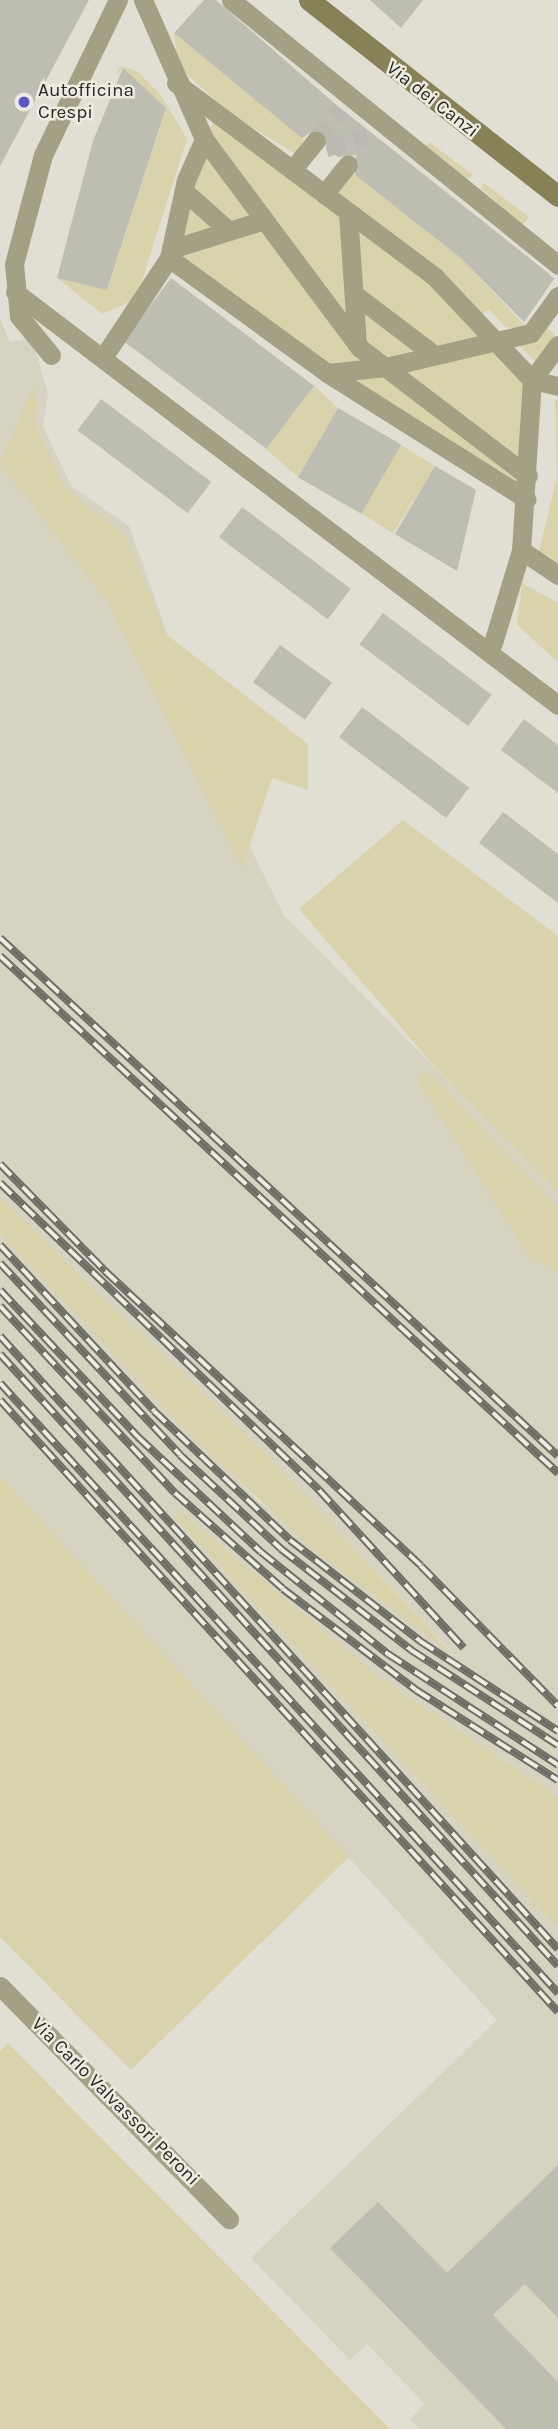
<!DOCTYPE html>
<html>
<head>
<meta charset="utf-8">
<style>
  body { margin:0 }
  #map { position:relative; width:558px; height:2429px; overflow:hidden; background:#e1dfd3; font-family:Karla,sans-serif }
  div>[style] { position:absolute }
  .built>* { inset:0; background:#d6d3c0 }
  .green>* { inset:0; background:#d8d3aa; transform-origin:0 0 }
  .building>* { inset:0; background:#bebdb1; transform-origin:0 0 }
  .street-tunnel>* { height:19px; margin-top:-9.5px; transform-origin:0; background:repeating-linear-gradient(90deg,#bcbab0 0 19px,transparent 0 29px) }
  .street>* { height:19px; margin:-9.5px; padding:0 9.5px; transform-origin:9.5px; border-radius:9.5px; background:#a3a083 }
  .secondary>* { height:21px; margin:-10.5px; padding:0 10.5px; transform-origin:10.5px; border-radius:10.5px; background:#878156 }
  .rail>* { height:8px; margin-top:-4px; transform-origin:0; background:repeating-linear-gradient(90deg,#eeece0 0 16px,#6e6d65 0 32px); box-sizing:border-box; border-block:2px solid #6e6d65 }
  .dots>* { width:19px; height:19px; translate:-50% -50%; box-sizing:border-box; border:4px solid #eeece0; border-radius:50% }
  span { translate:-50% -50%; white-space:nowrap; text-align:center; line-height:1.15; -webkit-text-stroke:5px #eeece0; paint-order:stroke }
  .poi-label { font-size:19px; color:#282823 }
  .left { translate:0 -50%; text-align:left }
  .street-label { font-size:19px; color:#282823 }
</style>
</head>
<body>
<div id="map">
  <div class="built">
    <div style="clip-path:polygon(0 319px,10px 342px,27px 339px,34px 346px,48px 394px,43px 426px,71px 486px,129px 526px,227px 801px,284px 915px,558px 1192px,558px 1797px,380px 1678px,173px 1516px,558px 1928px,558px 2429px,419px 2429px,410px 2419px,425px 2404px,367px 2344px,350px 2360px,251px 2258px,497px 2020px,0 1476px,0 1233px,259px 1502px,453px 1653px,265px 1454px,0 1198px)"></div>
  </div>
  <div class="green">
    <div style="clip-path:polygon(174px 33px,304px 139px,296px 154px,231px 115px,178px 66px)"></div>
    <div style="clip-path:polygon(120px 66px,137px 71px,161px 95px,187px 139px,136px 299px,102px 314px,57px 278px,108px 289px,166px 109px,123px 69px,116px 74px)"></div>
    <div style="clip-path:polygon(218px 114px,435px 277px,532px 380px,526px 499px,169px 258px,204px 139px)"></div>
    <div style="clip-path:polygon(429px 142px,473px 175px,467px 180px,426px 147px)"></div>
    <div style="clip-path:polygon(350px 171px,462px 259px,529px 330px,505px 327px,489px 309px,482px 315px,445px 273px,337px 196px)"></div>
    <div style="clip-path:polygon(484px 183px,529px 217px,522px 225px,481px 188px)"></div>
    <div style="clip-path:polygon(548px 328px,556px 338px,537px 363px,519px 345px)"></div>
    <div style="clip-path:polygon(35px 383px,36px 426px,65px 489px,125px 535px,166px 634px,308px 744px,308px 790px,272px 778px,242px 868px,106px 599px,0 464px)"></div>
    <div style="clip-path:polygon(314px 385px,338px 408px,298px 477px,266px 449px)"></div>
    <div style="clip-path:polygon(555px 400px,558px 400px,558px 563px,538px 556px,557px 477px)"></div>
    <div style="left:401px;top:445px;width:40px;height:79px;rotate:32deg"></div>
    <div style="clip-path:polygon(522px 583px,558px 603px,558px 662px,517px 625px)"></div>
    <div style="clip-path:polygon(403px 820px,558px 936px,558px 1192px,435px 1067px,299px 909px)"></div>
    <div style="clip-path:polygon(426px 1070px,558px 1208px,558px 1272px,529px 1256px,417px 1080px)"></div>
    <div style="clip-path:polygon(0 1198px,265px 1454px,455px 1656px,313px 1550px,188px 1433px,0 1233px)"></div>
    <div style="clip-path:polygon(0 1476px,349px 1857px,131px 2070px,0 1937px)"></div>
    <div style="clip-path:polygon(178px 1510px,380px 1678px,558px 1797px,558px 1928px,173px 1516px)"></div>
    <div style="clip-path:polygon(8px 2043px,97px 2134px,390px 2429px,0 2429px,0 2051px)"></div>
  </div>
  <div class="building">
    <div style="clip-path:polygon(0 0,89px 0,0 166px)"></div>
    <div style="clip-path:polygon(204px 0,216px 0,334px 103px,548px 273px,554px 279px,524px 322px,462px 259px,355px 175px,356px 155px,338px 157px,326px 147px,328px 136px,318px 128px,302px 138px,174px 33px)"></div>
    <div style="clip-path:polygon(370px 0,423px 0,401px 28px)"></div>
    <div style="clip-path:polygon(123px 68px,166px 108px,107px 290px,57px 278px,93px 141px)"></div>
    <div style="left:171px;top:278px;width:179px;height:79px;rotate:37deg"></div>
    <div style="left:101px;top:399px;width:138px;height:39px;rotate:37deg"></div>
    <div style="left:338px;top:408px;width:73px;height:80px;rotate:30deg"></div>
    <div style="clip-path:polygon(435px 466px,476px 490px,457px 571px,395px 534px)"></div>
    <div style="left:242px;top:507px;width:136px;height:38px;rotate:37deg"></div>
    <div style="left:383px;top:613px;width:136px;height:39px;rotate:37deg"></div>
    <div style="left:280px;top:645px;width:64px;height:46px;rotate:36deg"></div>
    <div style="left:362px;top:707px;width:134px;height:38px;rotate:37deg"></div>
    <div style="clip-path:polygon(524px 719px,558px 745px,558px 793px,501px 750px)"></div>
    <div style="clip-path:polygon(503px 812px,558px 854px,558px 903px,479px 843px)"></div>
    <div style="clip-path:polygon(558px 2165px,558px 2318px,525px 2284px,493px 2315px,558px 2382px,558px 2429px,506px 2429px,330px 2248px,378px 2202px,447px 2273px)"></div>
  </div>
  <div class="street-tunnel">
    <div style="left:316px;top:140px;width:40px;rotate:-51deg"></div>
    <div style="left:326px;top:147px;width:43px;rotate:-13.4deg"></div>
  </div>
  <div class="street">
    <div style="left:143px;top:0;width:152px;rotate:66.3deg"></div>
    <div style="left:204px;top:139px;width:261px;rotate:53.3deg"></div>
    <div style="left:360px;top:348px;width:211px;rotate:37.3deg"></div>
    <div style="left:231px;top:0;width:421px;rotate:39deg"></div>
    <div style="left:176px;top:83px;width:324px;rotate:36.8deg"></div>
    <div style="left:435px;top:277px;width:141px;rotate:46.7deg"></div>
    <div style="left:532px;top:380px;width:170px;rotate:93.7deg"></div>
    <div style="left:521px;top:550px;width:45px;rotate:34deg"></div>
    <div style="left:204px;top:139px;width:45px;rotate:113.7deg"></div>
    <div style="left:186px;top:180px;width:80px;rotate:102.3deg"></div>
    <div style="left:169px;top:258px;width:195px;rotate:36deg"></div>
    <div style="left:327px;top:373px;width:236px;rotate:32.3deg"></div>
    <div style="left:292px;top:170px;width:38px;rotate:-51deg"></div>
    <div style="left:184px;top:191px;width:60px;rotate:41.6deg"></div>
    <div style="left:324px;top:194px;width:38px;rotate:-51deg"></div>
    <div style="left:348px;top:213px;width:131px;rotate:86.1deg"></div>
    <div style="left:171px;top:249px;width:97px;rotate:-17.3deg"></div>
    <div style="left:15px;top:292px;width:682px;rotate:37.26deg"></div>
    <div style="left:354px;top:294px;width:99px;rotate:37.2deg"></div>
    <div style="left:558px;top:345px;width:44px;rotate:126.6deg"></div>
    <div style="left:532px;top:380px;width:27px;rotate:13deg"></div>
    <div style="left:108px;top:350px;width:110px;rotate:-56.5deg"></div>
    <div style="left:51px;top:355px;width:50px;rotate:-129.4deg"></div>
    <div style="left:19px;top:316px;width:52px;rotate:-95.5deg"></div>
    <div style="left:14px;top:264px;width:113px;rotate:-75.1deg"></div>
    <div style="left:43px;top:155px;width:172px;rotate:-64.2deg"></div>
    <div style="left:327px;top:373px;width:59px;rotate:-5.8deg"></div>
    <div style="left:386px;top:367px;width:149px;rotate:-13.2deg"></div>
    <div style="left:531px;top:333px;width:46px;rotate:-53.9deg"></div>
    <div style="left:493px;top:643px;width:97px;rotate:-73.2deg"></div>
    <div style="left:0;top:1986px;width:327px;rotate:45.5deg"></div>
  </div>
  <div class="secondary">
    <div style="left:309px;top:0;width:317px;rotate:38.2deg"></div>
  </div>
  <div class="rail">
    <div style="left:0;top:938px;width:761px;rotate:42.87deg"></div>
    <div style="left:0;top:956px;width:761px;rotate:42.82deg"></div>
    <div style="left:0;top:1164px;width:150px;rotate:45.5deg"></div>
    <div style="left:105px;top:1271px;width:432px;rotate:43deg"></div>
    <div style="left:421px;top:1566px;width:196px;rotate:45.6deg"></div>
    <div style="left:0;top:1183px;width:443px;rotate:43.9deg"></div>
    <div style="left:319px;top:1490px;width:214px;rotate:47.5deg"></div>
    <div style="left:0;top:1245px;width:226px;rotate:47.1deg"></div>
    <div style="left:154px;top:1411px;width:187px;rotate:43.5deg"></div>
    <div style="left:290px;top:1540px;width:165px;rotate:37.8deg"></div>
    <div style="left:420px;top:1641px;width:165px;rotate:33.1deg"></div>
    <div style="left:0;top:1263px;width:263px;rotate:46.8deg"></div>
    <div style="left:180px;top:1455px;width:138px;rotate:42.9deg"></div>
    <div style="left:281px;top:1549px;width:165px;rotate:37.8deg"></div>
    <div style="left:411px;top:1650px;width:175px;rotate:32.9deg"></div>
    <div style="left:0;top:1290px;width:202px;rotate:46.8deg"></div>
    <div style="left:138px;top:1437px;width:168px;rotate:43.1deg"></div>
    <div style="left:261px;top:1552px;width:163px;rotate:38.8deg"></div>
    <div style="left:388px;top:1654px;width:203px;rotate:33.1deg"></div>
    <div style="left:0;top:1306px;width:256px;rotate:46.9deg"></div>
    <div style="left:175px;top:1493px;width:144px;rotate:41.6deg"></div>
    <div style="left:283px;top:1589px;width:167px;rotate:37.2deg"></div>
    <div style="left:416px;top:1690px;width:168px;rotate:32.4deg"></div>
    <div style="left:0;top:1336px;width:829px;rotate:47.69deg"></div>
    <div style="left:0;top:1354px;width:828px;rotate:47.64deg"></div>
    <div style="left:0;top:1383px;width:827px;rotate:47.55deg"></div>
    <div style="left:0;top:1400px;width:828px;rotate:47.64deg"></div>
  </div>
  <div class="dots">
    <div style="left:24px;top:102px;background:#5d55cd"></div>
  </div>
  <div class="poi-label">
    <span class="left" style="left:38px;top:102px">Autofficina<br>Crespi</span>
  </div>
  <div class="street-label">
    <span style="left:432px;top:100px;rotate:38deg">Via dei Canzi</span>
    <span style="left:115px;top:2102px;rotate:45deg">Via Carlo Valvassori Peroni</span>
  </div>
</div>
</body>
</html>
